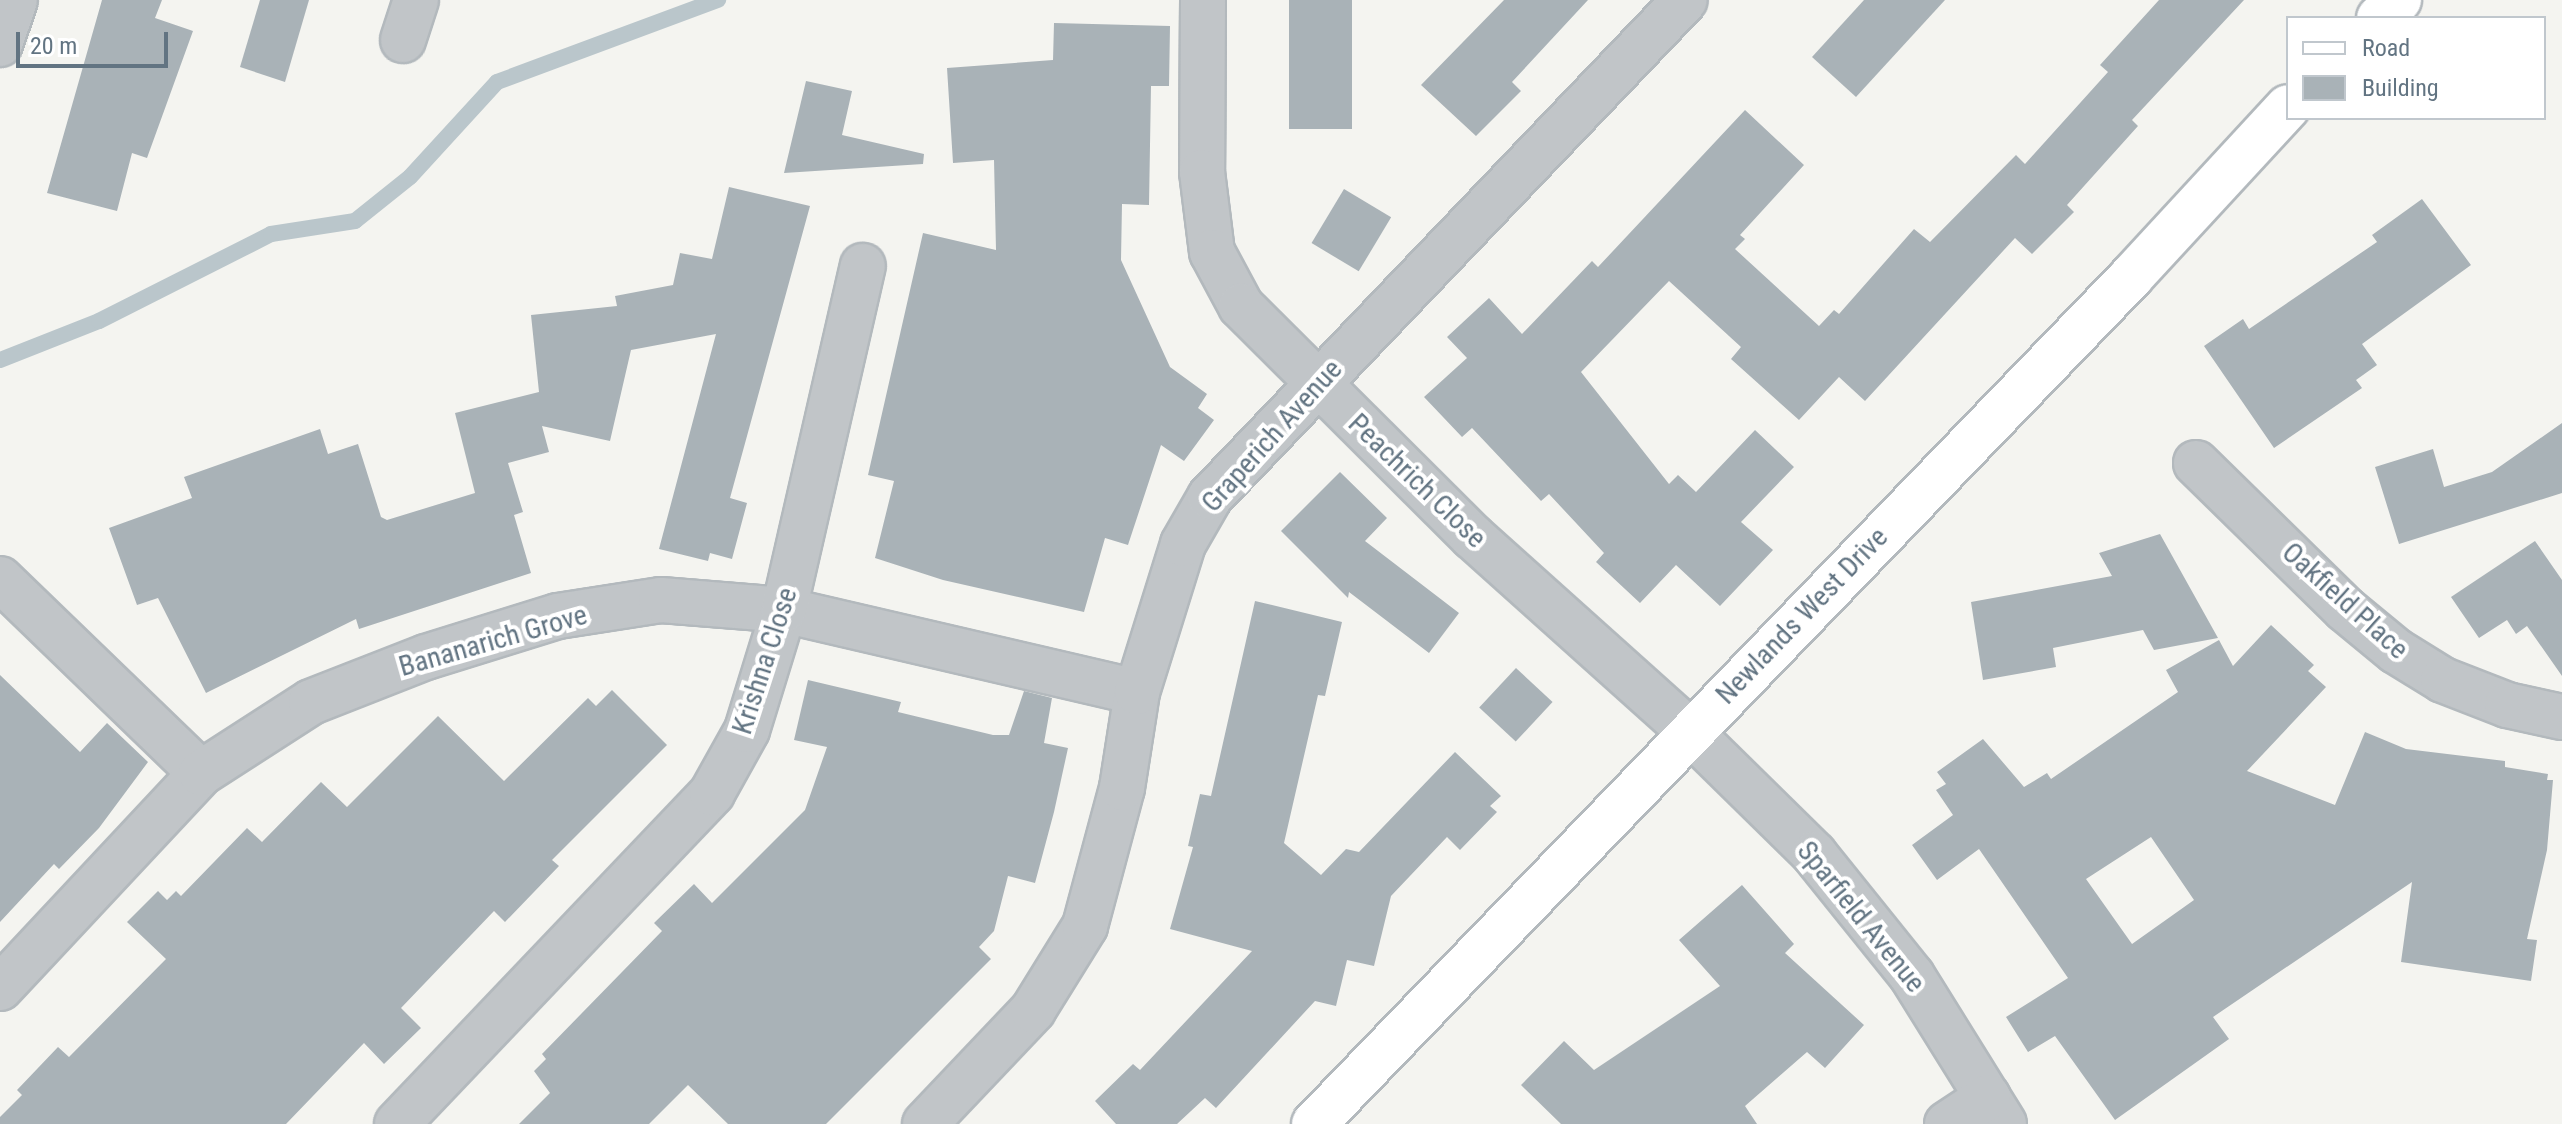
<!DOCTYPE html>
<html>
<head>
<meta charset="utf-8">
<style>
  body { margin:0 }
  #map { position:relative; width:2562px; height:1124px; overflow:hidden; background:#f4f4f0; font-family:"Roboto Condensed",sans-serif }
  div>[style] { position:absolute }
  .stream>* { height:16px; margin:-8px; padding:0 8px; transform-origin:8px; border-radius:8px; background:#bac6cb }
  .building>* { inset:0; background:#a9b2b7; transform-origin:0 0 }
  .roads { filter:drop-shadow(2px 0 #b3b9bd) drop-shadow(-2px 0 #b3b9bd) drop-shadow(0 2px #b3b9bd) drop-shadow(0 -2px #b3b9bd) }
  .street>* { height:44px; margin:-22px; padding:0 22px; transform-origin:22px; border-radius:22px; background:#c1c5c8 }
  .secondary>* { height:44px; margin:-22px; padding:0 22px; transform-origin:22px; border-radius:22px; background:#fff }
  span { translate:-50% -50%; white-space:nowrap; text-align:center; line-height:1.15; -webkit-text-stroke:8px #fff; paint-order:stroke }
  .street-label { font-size:28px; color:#627482 }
  .legend { position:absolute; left:2286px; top:16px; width:260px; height:104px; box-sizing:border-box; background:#fff; border:2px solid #c0c7cd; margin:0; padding:10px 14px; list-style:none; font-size:24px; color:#627482 }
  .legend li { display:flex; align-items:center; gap:16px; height:40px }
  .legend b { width:40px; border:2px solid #c0c7cd }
  .scale { position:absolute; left:16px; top:32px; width:152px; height:36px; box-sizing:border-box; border:4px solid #627482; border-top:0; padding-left:10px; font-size:24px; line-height:28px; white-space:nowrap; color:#627482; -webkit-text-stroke:6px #fff; paint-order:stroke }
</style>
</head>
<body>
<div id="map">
  <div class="stream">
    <div style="left:0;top:360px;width:106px;rotate:-21.5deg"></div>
    <div style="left:99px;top:321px;width:193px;rotate:-26.8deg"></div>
    <div style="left:271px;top:234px;width:85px;rotate:-8.8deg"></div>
    <div style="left:355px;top:221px;width:70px;rotate:-38.7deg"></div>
    <div style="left:410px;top:177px;width:129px;rotate:-47.5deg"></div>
    <div style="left:497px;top:82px;width:236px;rotate:-20.4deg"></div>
  </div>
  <div class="building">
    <div style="clip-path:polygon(102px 0,162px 0,155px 18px,193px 31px,147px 158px,132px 153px,117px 211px,47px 193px)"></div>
    <div style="clip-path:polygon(260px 0,309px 0,285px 82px,240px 67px)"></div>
    <div style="left:1289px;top:0;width:63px;height:129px"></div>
    <div style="clip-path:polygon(1504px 0,1588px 0,1512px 82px,1521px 91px,1476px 136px,1421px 85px)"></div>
    <div style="clip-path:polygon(1864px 0,1945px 0,1856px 97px,1812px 57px)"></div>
    <div style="clip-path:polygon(2159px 0,2244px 0,2132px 120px,2138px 126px,2067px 205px,2074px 212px,2032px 254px,2015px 238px,1865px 401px,1839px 377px,1799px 420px,1731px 359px,1741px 347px,1669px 281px,1581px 372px,1669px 484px,1678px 475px,1696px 492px,1755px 430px,1794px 467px,1741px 522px,1773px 550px,1720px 606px,1676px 565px,1640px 603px,1596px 562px,1604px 553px,1549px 494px,1541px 501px,1472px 428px,1462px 437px,1424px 397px,1467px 358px,1447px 337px,1489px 298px,1522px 334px,1592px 261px,1598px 267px,1745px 110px,1804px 165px,1740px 235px,1745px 239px,1735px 249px,1819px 326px,1834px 310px,1839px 314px,1914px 229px,1930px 242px,2016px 155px,2025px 164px,2108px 72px,2100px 65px)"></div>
    <div style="clip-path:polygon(1054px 23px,1170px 26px,1169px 86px,1151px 86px,1149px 205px,1122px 204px,1121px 260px,1170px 367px,1207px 394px,1198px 408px,1214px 420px,1184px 461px,1161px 445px,1128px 545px,1105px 538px,1084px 612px,943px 580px,875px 558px,894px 481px,868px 475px,923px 233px,996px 250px,994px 160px,953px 163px,947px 68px,1053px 60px)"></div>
    <div style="clip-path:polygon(806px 81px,852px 91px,842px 135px,924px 154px,923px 164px,784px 173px)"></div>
    <div style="clip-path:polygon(729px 187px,810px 206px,730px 498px,747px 503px,732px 559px,710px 553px,708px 561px,659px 549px,716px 334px,631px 350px,610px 441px,542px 426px,549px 452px,508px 463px,523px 512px,514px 515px,531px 573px,359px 629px,356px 619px,206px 693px,158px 598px,137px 605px,109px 528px,192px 498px,184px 477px,320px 429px,328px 454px,358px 444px,381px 517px,387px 520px,475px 493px,455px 413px,539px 392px,531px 315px,617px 306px,615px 296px,673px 285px,680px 253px,712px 259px)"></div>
    <div style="left:1344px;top:189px;width:55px;height:63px;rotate:31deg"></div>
    <div style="clip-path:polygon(2422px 199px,2471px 265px,2362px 344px,2377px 365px,2356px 380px,2362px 388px,2274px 448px,2204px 346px,2243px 319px,2249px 329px,2377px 242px,2372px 235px)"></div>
    <div style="clip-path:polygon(2562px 423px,2562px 493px,2399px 544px,2375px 467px,2433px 449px,2444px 487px,2492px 472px)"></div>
    <div style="clip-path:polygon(1340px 472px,1387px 518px,1365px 541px,1459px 613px,1429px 653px,1349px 592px,1348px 598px,1281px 531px)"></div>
    <div style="clip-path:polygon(2160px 534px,2218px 638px,2154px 650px,2143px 630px,2053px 648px,2056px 667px,1983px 680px,1971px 602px,2112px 576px,2099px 553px)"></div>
    <div style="clip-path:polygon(2535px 541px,2562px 580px,2562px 676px,2527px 626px,2516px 634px,2507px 620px,2479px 638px,2451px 597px)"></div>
    <div style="clip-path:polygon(1255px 601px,1342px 622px,1325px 696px,1318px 695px,1284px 843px,1321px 875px,1346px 849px,1359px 852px,1455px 752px,1501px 796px,1490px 806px,1497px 812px,1460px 850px,1447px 837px,1391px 896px,1374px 966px,1347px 960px,1336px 1006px,1315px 1001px,1216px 1108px,1205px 1098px,1177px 1124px,1116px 1124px,1095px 1101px,1133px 1064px,1140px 1070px,1252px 951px,1170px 929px,1193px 847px,1188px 846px,1200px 794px,1211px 796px)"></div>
    <div style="clip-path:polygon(evenodd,2271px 625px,2314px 665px,2308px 671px,2326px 687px,2247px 771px,2335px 805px,2365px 732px,2406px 749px,2505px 761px,2505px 767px,2548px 774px,2547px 780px,2553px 780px,2547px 850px,2527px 939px,2537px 940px,2531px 981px,2401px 962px,2412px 882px,2213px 1017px,2229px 1039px,2115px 1120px,2055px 1036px,2028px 1052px,2006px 1017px,2068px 978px,1979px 849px,1937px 880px,1912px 845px,1953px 815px,1936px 790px,1946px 784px,1937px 772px,1983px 739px,2024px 787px,2047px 773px,2051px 779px,2178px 692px,2166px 670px,2219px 640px,2233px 666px,2271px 625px,2151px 837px,2194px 900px,2132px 944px,2086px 879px,2151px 837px)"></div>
    <div style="left:1516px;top:668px;width:50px;height:54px;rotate:43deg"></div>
    <div style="clip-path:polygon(0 675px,80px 752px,107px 723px,148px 762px,99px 828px,59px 869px,54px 864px,0 922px)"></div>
    <div style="clip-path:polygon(808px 680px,901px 702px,898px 712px,993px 735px,1009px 735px,1024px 691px,1052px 698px,1044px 743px,1068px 748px,1054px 812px,1035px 883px,1008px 876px,994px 931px,979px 947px,991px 959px,826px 1124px,728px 1124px,688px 1085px,649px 1124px,519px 1124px,550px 1093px,534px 1071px,546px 1059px,542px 1054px,662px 931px,654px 923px,694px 884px,712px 903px,805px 810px,827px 747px,794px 740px)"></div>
    <div style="clip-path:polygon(612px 690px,667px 745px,552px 860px,559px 866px,505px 922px,494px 911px,401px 1008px,421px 1028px,384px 1064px,364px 1043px,286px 1124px,0 1124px,0 1117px,22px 1095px,17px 1090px,58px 1047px,69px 1057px,166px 959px,127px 922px,158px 891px,167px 900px,176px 891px,181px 896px,247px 828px,262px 842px,321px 782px,347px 807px,438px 716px,504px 781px,588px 698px,596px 706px)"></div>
    <div style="clip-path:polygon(1742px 885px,1794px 944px,1785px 953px,1864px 1025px,1825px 1068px,1807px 1052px,1745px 1106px,1757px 1124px,1561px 1124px,1521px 1085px,1564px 1041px,1594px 1070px,1720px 986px,1679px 940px)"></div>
  </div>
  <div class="roads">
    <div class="street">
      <div style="left:1203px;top:0;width:172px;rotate:90.3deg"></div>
      <div style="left:1202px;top:172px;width:81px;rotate:82.9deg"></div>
      <div style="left:1212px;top:252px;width:61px;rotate:61.8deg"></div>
      <div style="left:1241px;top:306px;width:327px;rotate:44.9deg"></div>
      <div style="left:1473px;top:537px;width:292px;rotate:41.9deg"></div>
      <div style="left:1690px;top:732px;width:174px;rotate:44.5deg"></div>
      <div style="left:1814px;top:854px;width:156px;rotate:51.2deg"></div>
      <div style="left:1912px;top:976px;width:174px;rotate:58.1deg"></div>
      <div style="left:403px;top:40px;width:42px;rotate:-72deg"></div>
      <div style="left:0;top:44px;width:46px;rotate:-71.2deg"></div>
      <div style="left:2196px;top:463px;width:209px;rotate:44.4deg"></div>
      <div style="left:2345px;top:609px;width:66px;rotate:39.5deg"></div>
      <div style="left:2396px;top:651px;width:55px;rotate:31.7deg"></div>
      <div style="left:2443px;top:680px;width:69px;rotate:21.3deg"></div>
      <div style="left:2507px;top:705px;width:56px;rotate:12.3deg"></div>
      <div style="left:0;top:579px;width:279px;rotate:44deg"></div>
      <div style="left:0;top:988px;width:294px;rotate:-46.9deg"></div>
      <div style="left:201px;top:773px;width:131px;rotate:-32.8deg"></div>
      <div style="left:311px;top:702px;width:123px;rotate:-21.4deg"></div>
      <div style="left:426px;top:657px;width:138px;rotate:-17.3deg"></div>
      <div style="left:558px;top:616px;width:104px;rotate:-8.8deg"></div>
      <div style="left:661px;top:600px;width:123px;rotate:4.6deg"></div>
      <div style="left:784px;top:610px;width:362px;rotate:13.1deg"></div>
      <div style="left:397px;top:1124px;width:457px;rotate:-46.4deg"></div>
      <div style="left:712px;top:793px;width:72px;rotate:-60.9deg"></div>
      <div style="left:747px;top:730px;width:126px;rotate:-72.9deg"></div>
      <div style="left:784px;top:610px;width:353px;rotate:-77.1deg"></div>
      <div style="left:925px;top:1124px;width:157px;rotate:-46.5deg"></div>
      <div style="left:1033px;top:1010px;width:99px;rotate:-58.2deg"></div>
      <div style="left:1085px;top:926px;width:143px;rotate:-75deg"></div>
      <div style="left:1122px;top:788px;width:97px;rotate:-81.1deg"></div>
      <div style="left:1137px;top:692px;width:155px;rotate:-72.7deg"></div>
      <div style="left:1183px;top:544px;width:54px;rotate:-60.1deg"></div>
      <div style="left:1210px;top:497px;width:687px;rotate:-46.3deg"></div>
      <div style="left:1947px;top:1124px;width:49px;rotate:-33.4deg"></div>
    </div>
    <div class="secondary">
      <div style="left:2379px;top:18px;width:27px;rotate:-42deg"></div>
      <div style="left:1314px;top:1124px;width:1177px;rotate:-46.03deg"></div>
      <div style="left:2131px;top:277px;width:231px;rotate:-47.3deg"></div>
    </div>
  </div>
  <div class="street-label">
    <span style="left:1272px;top:436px;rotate:-48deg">Graperich Avenue</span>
    <span style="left:1417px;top:481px;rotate:44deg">Peachrich Close</span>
    <span style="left:2345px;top:601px;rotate:42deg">Oakfield Place</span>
    <span style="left:1802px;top:616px;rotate:-46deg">Newlands West Drive</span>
    <span style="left:493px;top:641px;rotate:-16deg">Bananarich Grove</span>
    <span style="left:765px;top:661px;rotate:-72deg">Krishna Close</span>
    <span style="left:1861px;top:917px;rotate:51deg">Sparfield Avenue</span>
  </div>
  <ul class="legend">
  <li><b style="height:10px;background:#fff"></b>Road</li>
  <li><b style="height:22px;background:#a9b2b7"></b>Building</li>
  </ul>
  <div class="scale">20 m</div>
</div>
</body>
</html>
